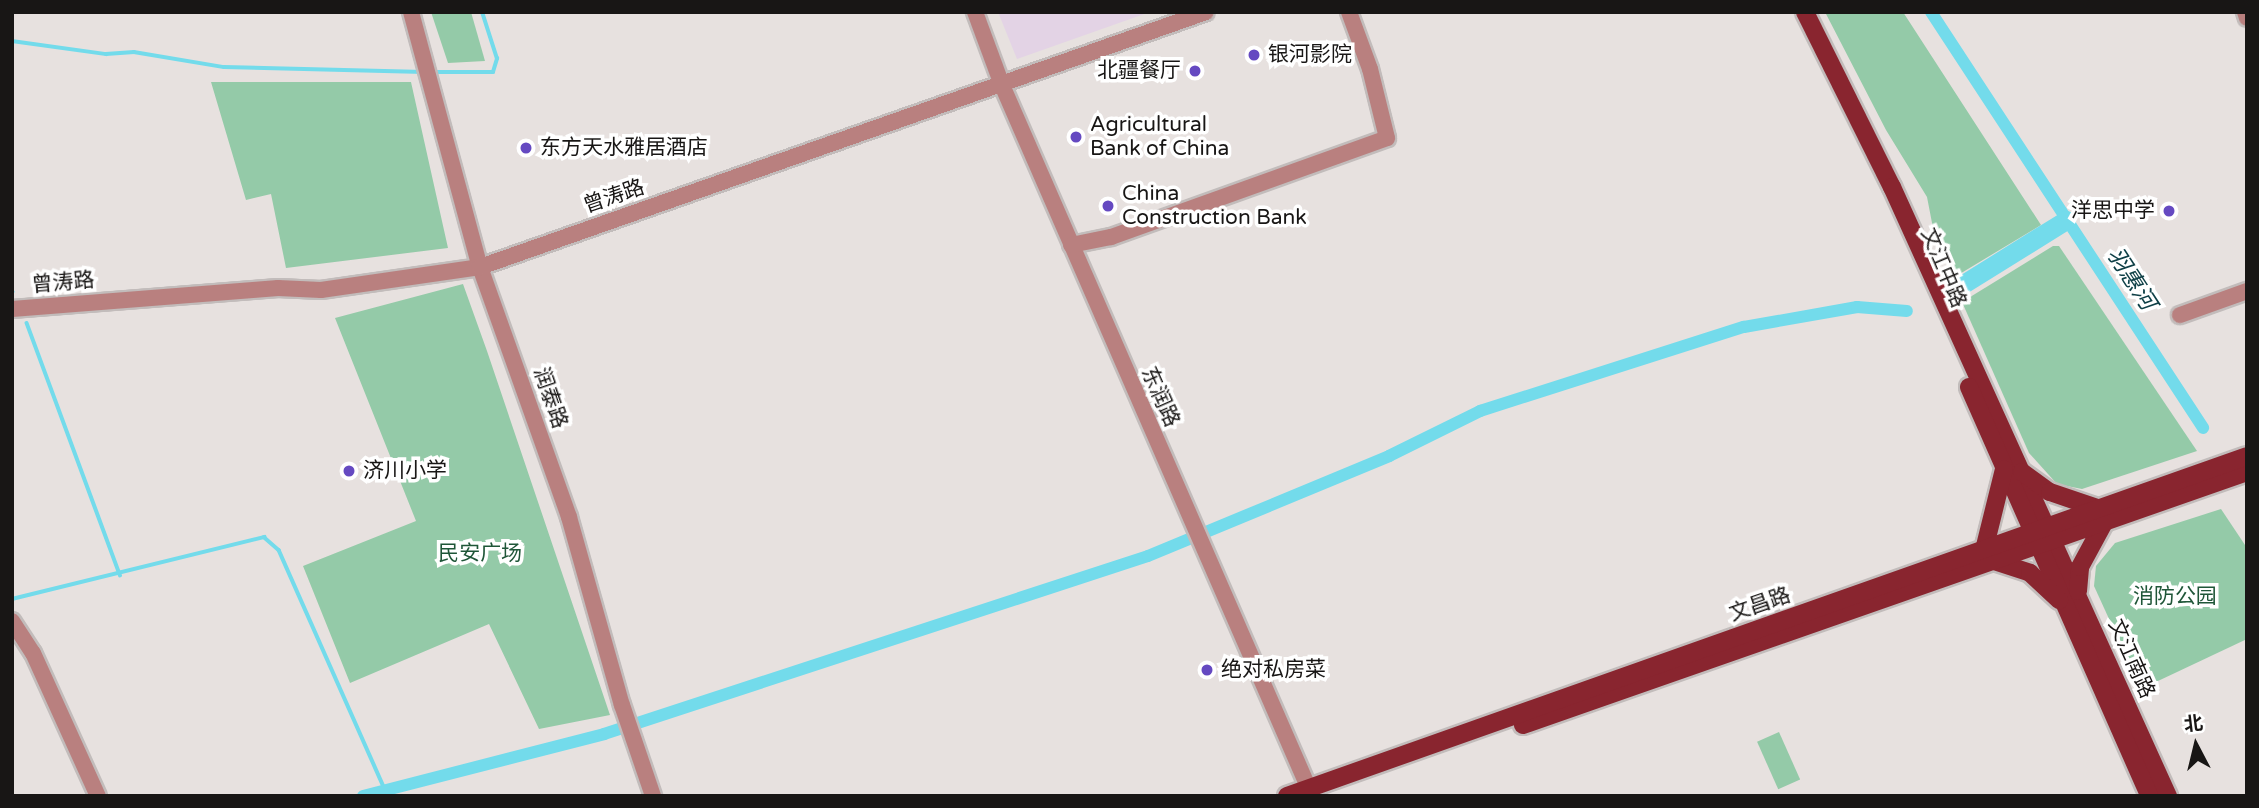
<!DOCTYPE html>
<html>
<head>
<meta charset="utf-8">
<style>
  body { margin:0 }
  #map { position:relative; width:2259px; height:808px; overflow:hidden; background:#e7e1df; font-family:"Varela Round","Noto Sans SC",sans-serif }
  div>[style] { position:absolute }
  .commercial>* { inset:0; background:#e3d3e5 }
  .green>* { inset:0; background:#94caa8; transform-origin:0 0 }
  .stream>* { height:3.5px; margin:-1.75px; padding:0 1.75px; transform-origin:1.75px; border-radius:1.75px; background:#73dbeb }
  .canal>* { height:12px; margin:-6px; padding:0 6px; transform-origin:6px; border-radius:6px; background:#73dbeb }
  .river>* { height:19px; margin:-9.5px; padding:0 9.5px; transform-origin:9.5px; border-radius:9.5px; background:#73dbeb }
  .roads { filter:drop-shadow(2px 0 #c2bcbb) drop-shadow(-2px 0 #c2bcbb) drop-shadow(0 2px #c2bcbb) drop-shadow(0 -2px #c2bcbb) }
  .minor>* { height:16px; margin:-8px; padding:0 8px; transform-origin:8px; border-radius:8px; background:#b9807f }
  .major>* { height:18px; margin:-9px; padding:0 9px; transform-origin:9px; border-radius:9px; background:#89252f }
  .dots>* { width:19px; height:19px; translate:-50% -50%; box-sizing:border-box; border:4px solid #fff; border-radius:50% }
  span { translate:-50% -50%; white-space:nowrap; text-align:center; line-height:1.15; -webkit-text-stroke:7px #fff; paint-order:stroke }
  .poi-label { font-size:21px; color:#181615 }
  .left { translate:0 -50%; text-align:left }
  .right { translate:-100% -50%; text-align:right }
  .street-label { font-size:21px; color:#181615 }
  .park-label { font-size:21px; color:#1f5638 }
  .water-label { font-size:23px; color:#0f4047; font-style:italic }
  .frame { position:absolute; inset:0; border:14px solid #181615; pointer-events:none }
  .north { position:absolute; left:2161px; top:710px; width:70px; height:70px; -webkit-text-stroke:5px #fff; paint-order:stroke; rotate:353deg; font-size:19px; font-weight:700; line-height:28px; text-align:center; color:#181615 }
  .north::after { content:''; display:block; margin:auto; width:24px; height:32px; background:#181615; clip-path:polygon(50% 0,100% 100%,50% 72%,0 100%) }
</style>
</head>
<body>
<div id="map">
  <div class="commercial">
    <div style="clip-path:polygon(998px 12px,1150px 12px,1017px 59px)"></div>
  </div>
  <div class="green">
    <div style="clip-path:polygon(431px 12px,471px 12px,485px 61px,448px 63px)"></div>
    <div style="clip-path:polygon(1825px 12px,1903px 12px,2041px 225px,1953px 278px,1933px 228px,1927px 197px,1886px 130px)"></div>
    <div style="clip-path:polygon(211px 82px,411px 82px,448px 248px,286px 268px,271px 194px,246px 200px)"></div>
    <div style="clip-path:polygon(2053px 246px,2059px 246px,2197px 451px,2082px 489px,2057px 484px,2029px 453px,1962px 302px)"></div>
    <div style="clip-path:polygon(463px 284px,487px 351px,610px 715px,539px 729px,489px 624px,350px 683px,303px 566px,416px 521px,335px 318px)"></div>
    <div style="clip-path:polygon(2221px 509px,2247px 548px,2247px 639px,2141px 689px,2094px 586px,2096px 566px,2115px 543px)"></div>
    <div style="left:1779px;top:732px;width:52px;height:24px;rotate:66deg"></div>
  </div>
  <div class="stream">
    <div style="left:12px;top:41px;width:95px;rotate:7.9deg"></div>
    <div style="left:106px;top:54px;width:28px;rotate:-4deg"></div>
    <div style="left:134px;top:52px;width:91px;rotate:9.5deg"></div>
    <div style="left:224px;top:67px;width:200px;rotate:1.4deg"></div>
    <div style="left:432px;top:72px;width:61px"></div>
    <div style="left:493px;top:72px;width:14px;rotate:-73deg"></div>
    <div style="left:497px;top:59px;width:49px;rotate:-107.7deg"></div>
    <div style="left:12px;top:291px;width:1px;rotate:45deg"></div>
    <div style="left:27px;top:323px;width:269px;rotate:69.7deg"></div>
    <div style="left:12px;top:599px;width:260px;rotate:-13.8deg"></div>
    <div style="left:264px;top:537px;width:20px;rotate:41deg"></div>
    <div style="left:279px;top:550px;width:259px;rotate:66.1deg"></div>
  </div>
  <div class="canal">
    <div style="left:1931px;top:12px;width:497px;rotate:56.8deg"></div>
    <div style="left:363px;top:796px;width:249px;rotate:-14.4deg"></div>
    <div style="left:604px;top:734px;width:572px;rotate:-18.12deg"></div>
    <div style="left:1148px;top:556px;width:261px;rotate:-22.5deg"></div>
    <div style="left:1389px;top:456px;width:102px;rotate:-26.3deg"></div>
    <div style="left:1480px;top:411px;width:277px;rotate:-17.7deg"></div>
    <div style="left:1744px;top:327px;width:115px;rotate:-10deg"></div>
    <div style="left:1857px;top:307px;width:50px;rotate:4.6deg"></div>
  </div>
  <div class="river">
    <div style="left:1960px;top:286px;width:125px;rotate:-31.9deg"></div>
  </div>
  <div class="roads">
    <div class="minor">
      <div style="left:411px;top:12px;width:264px;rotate:74.9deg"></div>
      <div style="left:480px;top:267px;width:265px;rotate:70.4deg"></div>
      <div style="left:569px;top:517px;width:195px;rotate:74.3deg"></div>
      <div style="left:622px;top:705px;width:96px;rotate:71.2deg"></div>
      <div style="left:975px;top:12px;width:78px;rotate:69.7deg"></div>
      <div style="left:1002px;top:85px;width:776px;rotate:66.44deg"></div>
      <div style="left:2245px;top:12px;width:6px;rotate:72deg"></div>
      <div style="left:1071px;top:245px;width:41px;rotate:-11.3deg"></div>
      <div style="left:1111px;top:237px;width:293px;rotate:-19.7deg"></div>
      <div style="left:1387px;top:138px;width:71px;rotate:-103.8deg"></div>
      <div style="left:1370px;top:69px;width:61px;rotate:-110.2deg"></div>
      <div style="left:12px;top:309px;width:267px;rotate:-4.5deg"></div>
      <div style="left:278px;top:288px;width:43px;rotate:2.7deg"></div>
      <div style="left:321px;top:290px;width:161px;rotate:-8.2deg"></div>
      <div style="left:480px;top:267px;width:769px;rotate:-19.35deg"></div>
      <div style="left:2180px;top:315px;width:71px;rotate:-19.7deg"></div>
      <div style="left:12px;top:621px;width:38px;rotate:57deg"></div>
      <div style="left:33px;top:653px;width:157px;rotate:65.6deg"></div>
    </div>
    <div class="major">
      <div style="left:1805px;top:12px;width:195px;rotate:63.6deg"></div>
      <div style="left:1892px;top:187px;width:669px;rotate:65.62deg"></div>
      <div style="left:1969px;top:387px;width:447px;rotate:66.2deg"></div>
      <div style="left:2022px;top:472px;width:34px;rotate:36deg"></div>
      <div style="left:2050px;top:492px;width:50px;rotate:18.8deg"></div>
      <div style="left:1984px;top:550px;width:83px;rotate:-76.1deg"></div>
      <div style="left:1994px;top:561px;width:38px;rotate:18deg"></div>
      <div style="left:2030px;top:573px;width:40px;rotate:43deg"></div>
      <div style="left:2078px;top:591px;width:24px;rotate:-85deg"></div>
      <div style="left:2080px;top:567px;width:55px;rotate:-61.6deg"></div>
      <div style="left:1523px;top:725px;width:767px;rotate:-19.26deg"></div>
      <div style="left:1287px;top:796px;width:1018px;rotate:-19.5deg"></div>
    </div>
  </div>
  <div class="dots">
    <div style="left:1254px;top:55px;background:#6549c1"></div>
    <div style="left:1195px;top:71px;background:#6549c1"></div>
    <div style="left:1076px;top:137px;background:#6549c1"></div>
    <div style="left:526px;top:148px;background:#6549c1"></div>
    <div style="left:1108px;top:206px;background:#6549c1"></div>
    <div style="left:2169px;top:211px;background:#6549c1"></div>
    <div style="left:349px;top:471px;background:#6549c1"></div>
    <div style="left:1207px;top:670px;background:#6549c1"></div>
  </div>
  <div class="poi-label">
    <span class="left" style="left:1268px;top:55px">银河影院</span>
    <span class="right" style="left:1181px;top:71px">北疆餐厅</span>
    <span class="left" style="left:1090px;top:137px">Agricultural<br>Bank of China</span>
    <span class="left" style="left:540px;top:148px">东方天水雅居酒店</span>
    <span class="left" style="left:1122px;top:206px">China<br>Construction Bank</span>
    <span class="right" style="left:2155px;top:211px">洋思中学</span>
    <span class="left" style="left:363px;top:471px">济川小学</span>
    <span class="left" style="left:1221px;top:670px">绝对私房菜</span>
  </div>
  <div class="street-label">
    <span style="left:614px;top:197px;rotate:-19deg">曾涛路</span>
    <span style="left:1943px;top:268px;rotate:67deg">文江中路</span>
    <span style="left:63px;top:283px;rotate:-5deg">曾涛路</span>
    <span style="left:1160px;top:397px;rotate:66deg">东润路</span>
    <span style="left:550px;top:398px;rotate:71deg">润泰路</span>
    <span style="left:1760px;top:605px;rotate:-19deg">文昌路</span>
    <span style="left:2131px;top:659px;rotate:66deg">文江南路</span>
  </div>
  <div class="park-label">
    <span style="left:480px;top:554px">民安广场</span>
    <span style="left:2175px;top:597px">消防公园</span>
  </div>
  <div class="water-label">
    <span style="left:2131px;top:279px;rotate:57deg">羽惠河</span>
  </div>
  <div class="frame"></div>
  <div class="north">北</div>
</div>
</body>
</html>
